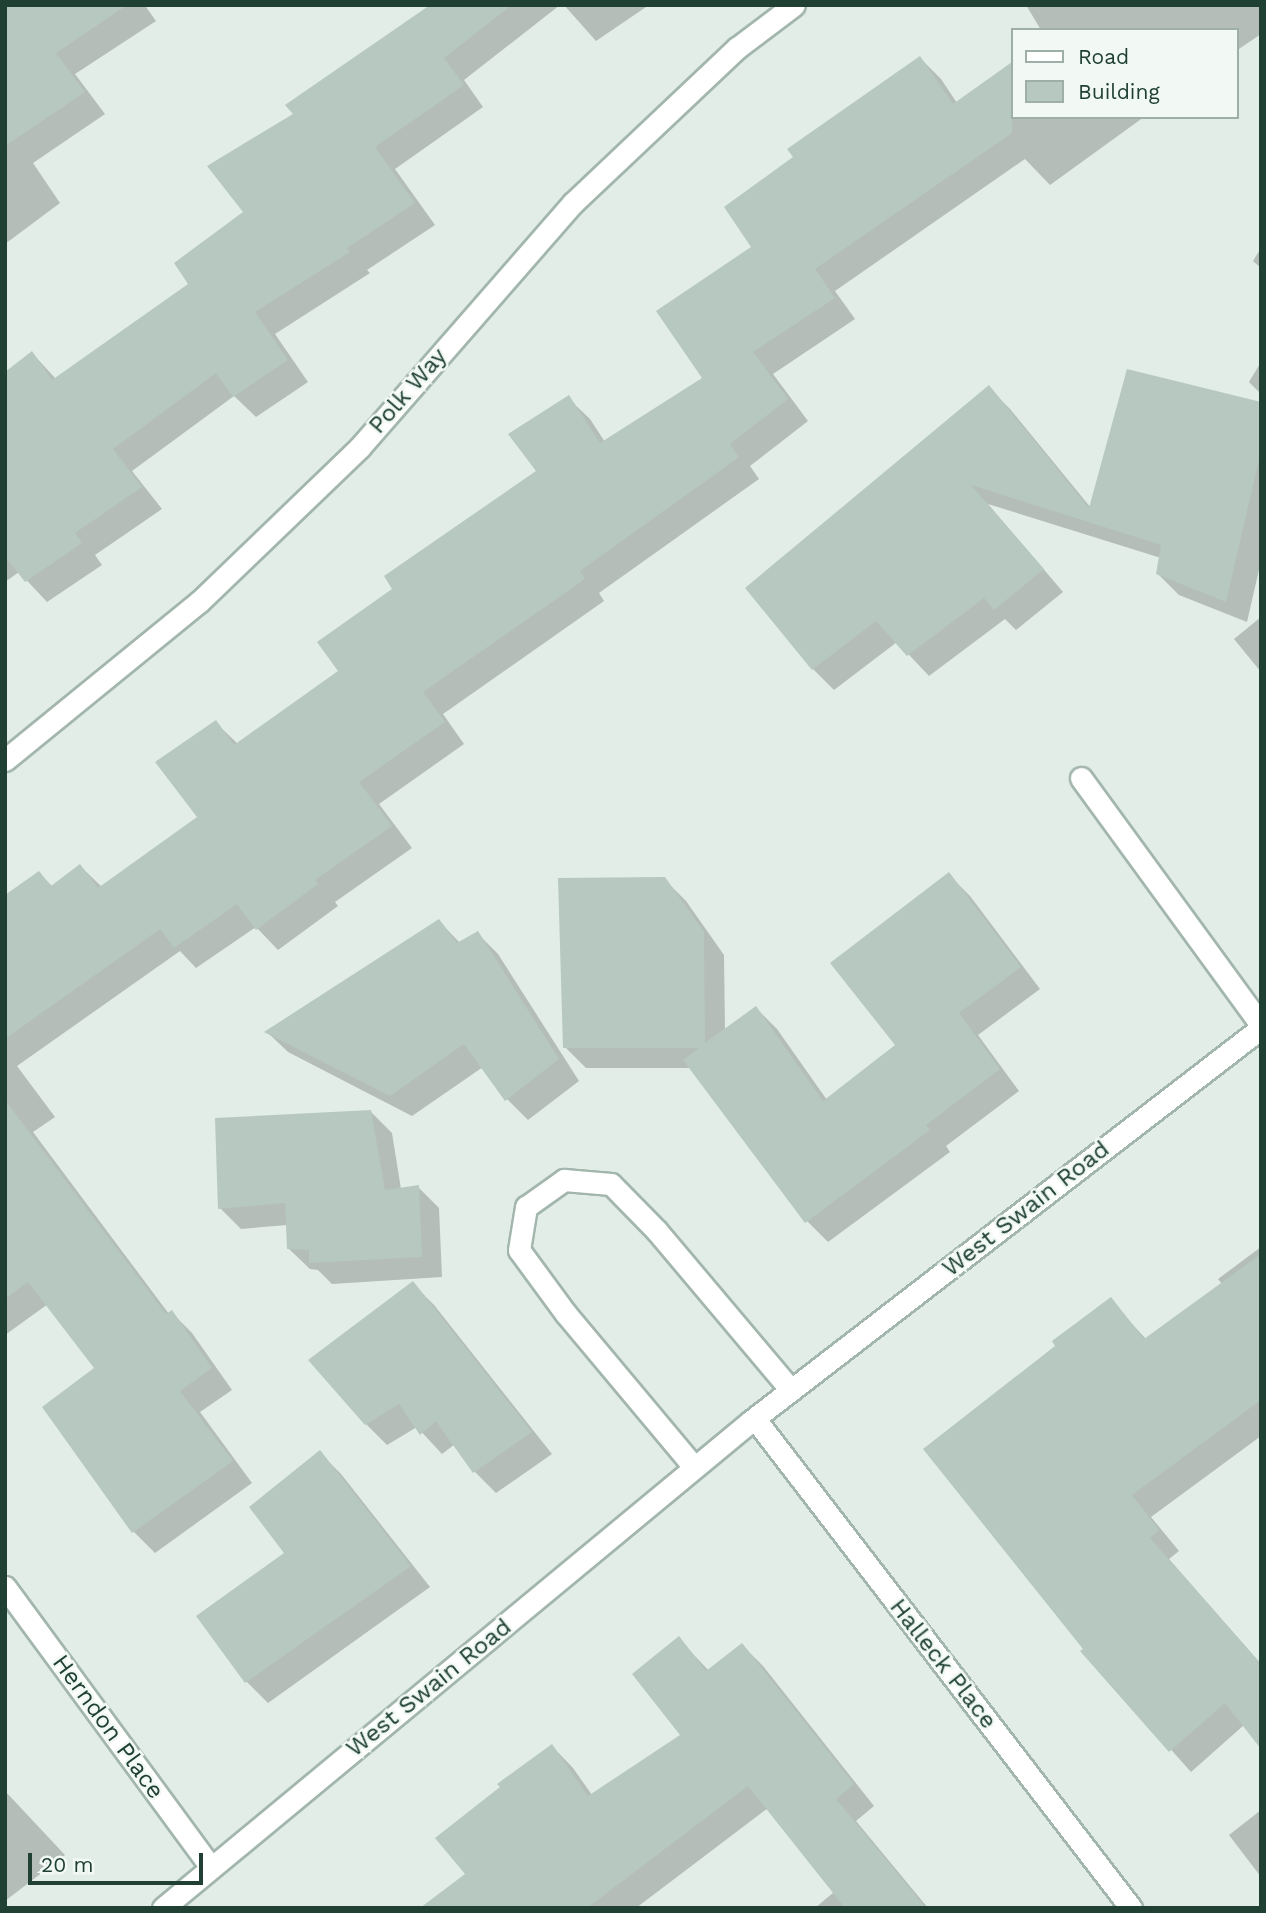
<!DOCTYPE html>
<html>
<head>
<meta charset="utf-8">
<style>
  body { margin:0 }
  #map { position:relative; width:1266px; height:1913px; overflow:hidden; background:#e1ede6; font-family:"Work Sans",sans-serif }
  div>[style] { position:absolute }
  .shadow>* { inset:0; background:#0003 }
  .building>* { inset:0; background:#b6c8bf }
  .roads { filter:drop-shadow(2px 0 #a3b6ad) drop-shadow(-2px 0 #a3b6ad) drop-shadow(0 2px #a3b6ad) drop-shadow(0 -2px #a3b6ad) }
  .minor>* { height:21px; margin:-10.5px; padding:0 10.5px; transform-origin:10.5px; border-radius:10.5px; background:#fff }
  span { translate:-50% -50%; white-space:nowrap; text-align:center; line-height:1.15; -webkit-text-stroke:5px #f2f9f5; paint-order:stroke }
  .street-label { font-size:24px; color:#1f4033 }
  .frame { position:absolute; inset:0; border:7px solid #1f4033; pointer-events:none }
  .legend { position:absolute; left:1011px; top:28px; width:228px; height:91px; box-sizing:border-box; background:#f2f9f5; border:2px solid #9eafa7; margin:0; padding:9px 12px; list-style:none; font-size:21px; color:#1f4033 }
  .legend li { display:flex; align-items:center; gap:14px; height:35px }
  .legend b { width:35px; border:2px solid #9eafa7 }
  .scale { position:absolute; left:28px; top:1853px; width:175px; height:32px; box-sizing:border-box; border:4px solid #1f4033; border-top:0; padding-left:9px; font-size:21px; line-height:24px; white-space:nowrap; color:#1f4033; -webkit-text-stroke:5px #f2f9f5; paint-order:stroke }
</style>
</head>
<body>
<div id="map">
  <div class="shadow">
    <div style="clip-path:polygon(5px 5px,149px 5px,146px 7px,156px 21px,75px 74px,105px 114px,33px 163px,60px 203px,5px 244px)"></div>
    <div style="clip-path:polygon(427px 5px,560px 5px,464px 80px,483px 107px,395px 169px,435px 225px,367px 270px,370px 273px,275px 334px,308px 382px,256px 417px,234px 396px,132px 471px,162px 509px,95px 555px,102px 565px,47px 602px,19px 572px,5px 582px,5px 425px,32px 353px,56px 379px,190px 284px,246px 212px,296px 115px,429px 8px)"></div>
    <div style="clip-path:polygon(564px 5px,649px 5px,596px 41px)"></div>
    <div style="clip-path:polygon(1026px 5px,1261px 5px,1261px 34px,1236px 51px,1236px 30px,1041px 30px)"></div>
    <div style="clip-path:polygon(920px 58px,941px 79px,957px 103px,1012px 64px,1012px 117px,1144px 117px,1050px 185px,1025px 159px,835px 291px,855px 319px,773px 374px,808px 421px,750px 466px,759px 479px,599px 593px,604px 601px,443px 714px,464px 744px,379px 804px,412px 848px,335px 902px,338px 906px,278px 950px,256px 927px,196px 968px,180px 951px,17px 1066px,55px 1117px,33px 1132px,169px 1314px,171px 1312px,192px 1333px,232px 1390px,200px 1412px,252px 1483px,155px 1553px,134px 1532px,44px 1408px,97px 1368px,48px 1304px,5px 1335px,5px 897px,39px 873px,53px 887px,80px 866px,102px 887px,200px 818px,215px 722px,238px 744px,341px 671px,394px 589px,538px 472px,568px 398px,590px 419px,605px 442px,705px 379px,753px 248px,795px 158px)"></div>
    <div style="clip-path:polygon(1261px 248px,1261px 268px,1253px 261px)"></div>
    <div style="clip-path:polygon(1261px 362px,1261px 394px,1249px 382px)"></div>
    <div style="clip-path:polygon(989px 388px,1010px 409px,1091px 508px,1261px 404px,1261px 561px,1247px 622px,1179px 595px,1158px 574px,1161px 558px,988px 504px,1063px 592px,1016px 630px,1005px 619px,929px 676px,897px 642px,834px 690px,813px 669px)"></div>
    <div style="clip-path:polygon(1261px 617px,1261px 672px,1234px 639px)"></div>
    <div style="clip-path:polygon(949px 875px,970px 896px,1040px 989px,978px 1035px,1019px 1091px,946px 1146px,950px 1152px,828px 1242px,807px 1221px,692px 1068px,586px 1068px,565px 1047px,664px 879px,686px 901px,724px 955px,725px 1031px,756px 1008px,777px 1029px,827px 1100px,898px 1045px)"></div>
    <div style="clip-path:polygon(439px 921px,460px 943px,477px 933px,498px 954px,579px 1081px,528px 1120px,507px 1099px,483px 1067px,412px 1116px,288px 1052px,267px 1032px)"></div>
    <div style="clip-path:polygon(370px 1111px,392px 1133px,401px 1189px,418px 1187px,439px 1208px,442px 1277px,332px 1284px,318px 1270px,310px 1269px,288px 1248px,287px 1225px,241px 1229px,220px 1208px)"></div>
    <div style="clip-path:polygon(1261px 1247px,1261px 1436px,1151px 1517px,1179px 1551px,1169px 1559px,1261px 1664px,1244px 1725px,1191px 1772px,1083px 1651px,1058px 1346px,1110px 1300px,1146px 1339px,1222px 1284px,1218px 1279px)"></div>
    <div style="clip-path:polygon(413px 1284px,434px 1305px,552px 1454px,496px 1493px,475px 1472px,455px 1444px,442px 1454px,417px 1427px,387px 1445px,366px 1424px)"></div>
    <div style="clip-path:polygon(320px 1453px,341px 1474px,430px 1587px,268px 1703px,247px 1682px,198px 1617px,287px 1554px)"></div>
    <div style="clip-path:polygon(679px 1639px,709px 1671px,742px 1645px,763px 1666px,874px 1806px,856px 1821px,928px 1908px,815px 1908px,834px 1892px,768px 1808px,636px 1908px,423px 1908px,468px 1874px,552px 1746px,573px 1768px,592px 1795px,683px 1735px)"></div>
    <div style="clip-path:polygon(5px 1791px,65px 1855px,5px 1901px)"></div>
    <div style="clip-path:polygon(1261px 1810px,1261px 1877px,1229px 1835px)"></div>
  </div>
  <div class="building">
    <div style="clip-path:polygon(5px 5px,127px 5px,56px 53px,85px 92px,5px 146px)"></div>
    <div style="clip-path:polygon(430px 5px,512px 5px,444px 58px,464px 85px,375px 147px,415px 203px,347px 248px,350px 252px,255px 312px,288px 360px,233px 397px,216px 373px,113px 449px,142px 487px,75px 533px,82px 543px,25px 582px,5px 556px,5px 372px,32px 351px,52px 380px,188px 284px,174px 263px,243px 212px,207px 166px,293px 114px,285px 105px)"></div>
    <div style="clip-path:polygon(920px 56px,953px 104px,1012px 62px,1012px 133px,815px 269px,835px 298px,753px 352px,788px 399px,730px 444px,739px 457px,580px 571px,585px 579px,423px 692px,445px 722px,359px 782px,392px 826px,315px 880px,318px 884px,256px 930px,237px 904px,174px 948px,160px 929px,5px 1039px,5px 895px,39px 871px,51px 886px,80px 864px,98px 888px,197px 817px,155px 762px,216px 720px,234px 745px,338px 671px,317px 642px,392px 589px,384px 576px,536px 471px,508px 434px,569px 395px,600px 443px,702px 378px,656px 311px,751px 247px,724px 207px,793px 157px,787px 149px)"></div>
    <div style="clip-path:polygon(1127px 369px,1261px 402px,1261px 451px,1226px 602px,1156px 574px,1161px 545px,971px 485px,1044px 569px,994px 610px,984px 598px,907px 656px,876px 621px,812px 670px,745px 588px,989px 385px,1089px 508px)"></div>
    <div style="clip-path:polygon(949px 872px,1021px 967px,959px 1013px,1000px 1069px,926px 1125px,930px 1130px,805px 1223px,683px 1060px,699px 1048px,563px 1048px,558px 878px,665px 877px,704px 932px,705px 1043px,756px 1006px,823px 1101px,895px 1045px,830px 963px)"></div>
    <div style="clip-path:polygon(439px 919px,457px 943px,478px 931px,559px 1059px,505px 1101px,464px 1044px,390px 1096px,264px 1032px)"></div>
    <div style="clip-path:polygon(5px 1100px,166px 1314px,172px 1310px,212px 1368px,180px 1391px,233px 1461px,132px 1533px,42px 1407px,94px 1368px,28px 1282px,5px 1299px)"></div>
    <div style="clip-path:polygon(371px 1110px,385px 1190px,419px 1185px,422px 1257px,309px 1263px,309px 1250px,287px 1249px,285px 1203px,218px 1209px,215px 1118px)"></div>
    <div style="clip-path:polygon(1261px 1254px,1261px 1400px,1132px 1495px,1159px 1530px,1150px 1538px,1261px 1664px,1261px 1749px,1225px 1703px,1169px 1752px,1080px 1651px,1083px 1649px,923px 1449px,1055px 1346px,1052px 1341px,1111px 1297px,1144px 1339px)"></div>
    <div style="clip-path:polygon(413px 1281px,532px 1432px,473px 1473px,436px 1421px,420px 1435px,399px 1404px,365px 1425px,308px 1360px)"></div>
    <div style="clip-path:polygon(320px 1450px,411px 1566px,245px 1683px,196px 1616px,284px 1553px,249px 1507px)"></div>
    <div style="clip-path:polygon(679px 1636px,706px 1671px,742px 1643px,854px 1784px,836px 1799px,926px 1908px,845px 1908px,748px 1786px,587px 1908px,420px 1908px,465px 1874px,435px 1838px,500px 1787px,497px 1784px,552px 1744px,588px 1796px,680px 1735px,632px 1674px)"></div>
  </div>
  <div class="roads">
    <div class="minor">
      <div style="left:5px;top:760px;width:250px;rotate:-39.2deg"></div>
      <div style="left:199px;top:602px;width:223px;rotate:-43.9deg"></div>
      <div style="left:360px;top:447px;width:324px;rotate:-48.9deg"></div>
      <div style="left:573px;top:203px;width:226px;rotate:-43.4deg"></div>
      <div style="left:737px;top:48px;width:71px;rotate:-37deg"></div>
      <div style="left:1081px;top:778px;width:306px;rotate:53.9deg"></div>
      <div style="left:755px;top:1419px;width:617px;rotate:52.44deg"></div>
      <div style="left:694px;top:1467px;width:199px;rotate:-129.9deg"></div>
      <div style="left:566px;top:1314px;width:79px;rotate:-126.3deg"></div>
      <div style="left:519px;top:1250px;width:44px;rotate:-80.8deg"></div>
      <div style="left:526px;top:1207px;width:47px;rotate:-35.4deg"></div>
      <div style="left:564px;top:1180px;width:47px;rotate:4.9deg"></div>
      <div style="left:611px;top:1184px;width:66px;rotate:45.6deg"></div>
      <div style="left:657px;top:1231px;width:208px;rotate:49.9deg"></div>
      <div style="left:5px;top:1587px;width:346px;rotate:53.7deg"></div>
      <div style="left:163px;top:1908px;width:763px;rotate:-39.63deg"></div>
      <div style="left:751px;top:1421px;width:644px;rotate:-37.62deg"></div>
    </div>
  </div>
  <div class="street-label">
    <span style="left:408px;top:391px;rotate:-49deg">Polk Way</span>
    <span style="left:1026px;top:1209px;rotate:-38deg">West Swain Road</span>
    <span style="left:943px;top:1664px;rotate:52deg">Halleck Place</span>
    <span style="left:429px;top:1688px;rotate:-39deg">West Swain Road</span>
    <span style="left:108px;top:1727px;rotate:54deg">Herndon Place</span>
  </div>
  <div class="frame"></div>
  <ul class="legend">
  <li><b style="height:9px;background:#fff"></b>Road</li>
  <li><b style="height:19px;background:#b6c8bf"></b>Building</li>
  </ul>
  <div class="scale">20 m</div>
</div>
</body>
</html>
